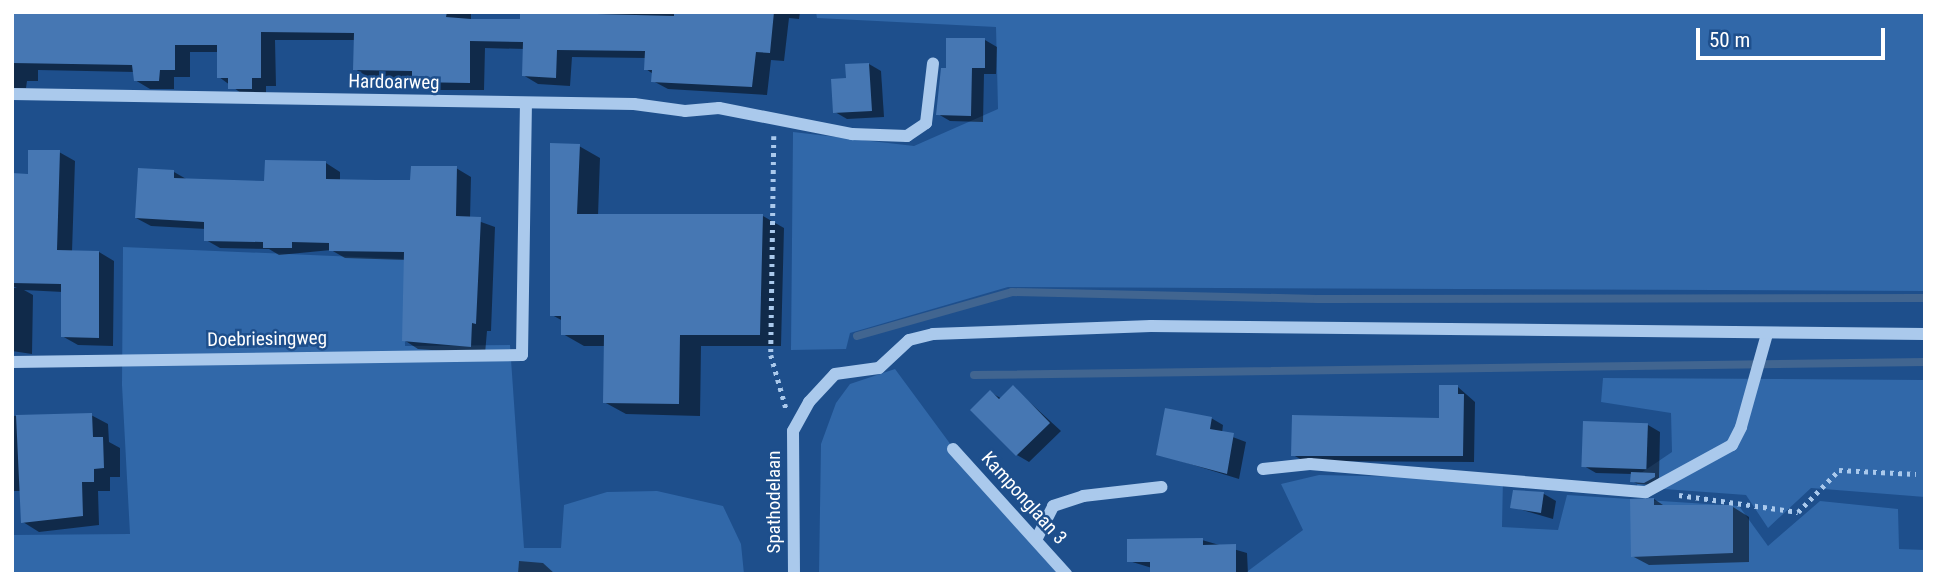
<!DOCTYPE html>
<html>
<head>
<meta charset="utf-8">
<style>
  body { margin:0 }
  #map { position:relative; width:1937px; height:586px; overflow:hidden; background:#1e4f8c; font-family:"Roboto Condensed",sans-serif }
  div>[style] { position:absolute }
  .green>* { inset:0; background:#3168a9 }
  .shadow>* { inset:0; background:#0007 }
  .stream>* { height:8px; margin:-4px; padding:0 4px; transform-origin:4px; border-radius:4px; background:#416590 }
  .building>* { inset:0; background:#4677b3; transform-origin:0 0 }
  .path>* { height:4.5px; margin-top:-2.25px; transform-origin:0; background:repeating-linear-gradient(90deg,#aac9ec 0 3.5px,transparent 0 8.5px) }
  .minor>* { height:12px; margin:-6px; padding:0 6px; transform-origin:6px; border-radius:6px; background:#aac9ec }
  span { translate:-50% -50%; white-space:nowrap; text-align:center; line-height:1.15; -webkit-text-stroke:5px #1e4f8c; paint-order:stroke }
  .street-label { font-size:19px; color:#fff }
  .frame { position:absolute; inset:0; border:14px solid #fff; pointer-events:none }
  .scale { position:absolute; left:1696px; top:28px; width:189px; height:32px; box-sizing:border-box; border:4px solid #fff; border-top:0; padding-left:9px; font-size:21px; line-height:24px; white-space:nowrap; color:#fff; -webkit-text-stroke:5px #1e4f8c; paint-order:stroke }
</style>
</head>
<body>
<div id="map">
  <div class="green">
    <div style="clip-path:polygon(816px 12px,1925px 12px,1925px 291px,1008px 287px,850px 333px,846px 349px,791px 350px,793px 132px,914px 146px,998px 109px,996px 27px,817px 18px)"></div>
    <div style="clip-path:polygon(123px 247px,404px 259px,405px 346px,510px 345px,524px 548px,561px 548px,564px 505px,607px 492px,657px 491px,723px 506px,741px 544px,744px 574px,12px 574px,12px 535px,130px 534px,122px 385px)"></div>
    <div style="clip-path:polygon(895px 369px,982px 487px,1061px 574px,819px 574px,821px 444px,836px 403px,850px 384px)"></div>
    <div style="clip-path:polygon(1603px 378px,1925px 380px,1925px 497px,1811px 488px,1768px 528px,1746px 495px,1637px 487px,1638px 475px,1672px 452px,1671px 413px,1601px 402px)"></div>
    <div style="clip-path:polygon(1319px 475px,1503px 479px,1502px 527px,1558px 530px,1567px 495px,1739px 506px,1768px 546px,1820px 501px,1898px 509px,1899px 549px,1925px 550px,1925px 574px,1244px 574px,1303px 530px,1281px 484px)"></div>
  </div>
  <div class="shadow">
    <div style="clip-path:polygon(12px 12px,471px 12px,471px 19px,522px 21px,522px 12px,800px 12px,799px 19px,789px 18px,784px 61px,771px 60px,767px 95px,668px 89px,653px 81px,653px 74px,646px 69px,646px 58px,572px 57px,570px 86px,538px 84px,523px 75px,525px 49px,485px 48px,484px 90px,429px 90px,414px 79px,370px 78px,355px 69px,356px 40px,275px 40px,276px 86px,266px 86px,266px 97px,245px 96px,219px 77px,219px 52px,190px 52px,190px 77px,174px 77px,174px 89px,150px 89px,135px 80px,135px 72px,38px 70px,38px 81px,27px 81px,26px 88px,12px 88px)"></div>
    <div style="clip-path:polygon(985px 40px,997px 47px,996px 74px,984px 74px,983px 122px,950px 121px,938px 114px,948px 70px)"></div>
    <div style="clip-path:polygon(869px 64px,881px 71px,884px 117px,847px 119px,835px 112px,847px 80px)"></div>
    <div style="clip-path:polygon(579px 146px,600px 158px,598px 216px,763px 216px,784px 228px,781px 346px,701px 346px,700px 416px,626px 414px,604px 402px,605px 346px,584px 346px,563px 334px,563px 321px,552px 315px)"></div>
    <div style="clip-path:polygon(59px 152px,75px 161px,72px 252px,99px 252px,114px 261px,113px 346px,78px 345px,62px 336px,63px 292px,24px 290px,33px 295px,32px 354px,12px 351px,12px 288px,17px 288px,12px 286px,12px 175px,30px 175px)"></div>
    <div style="clip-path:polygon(326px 163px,340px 172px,340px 181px,412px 182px,456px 168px,471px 177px,470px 218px,495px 227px,491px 331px,487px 331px,485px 354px,418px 349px,404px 340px,406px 260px,345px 258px,331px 250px,279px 255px,269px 249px,220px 248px,206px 240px,206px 229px,151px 226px,136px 218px,174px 172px,188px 180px,266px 183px)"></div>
    <div style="clip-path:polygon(1013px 387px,1061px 431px,1029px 462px,1017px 455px,990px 392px,1002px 399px)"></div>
    <div style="clip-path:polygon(1441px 387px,1458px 387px,1475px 402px,1474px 462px,1304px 461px,1293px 455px,1441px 420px)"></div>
    <div style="clip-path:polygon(91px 415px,108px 424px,109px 442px,120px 448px,120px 477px,110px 477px,110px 491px,98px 491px,99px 525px,39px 532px,23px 522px,21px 491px,12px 491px,12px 416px)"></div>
    <div style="clip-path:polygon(1211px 418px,1223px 425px,1222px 433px,1246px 442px,1239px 479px,1158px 454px)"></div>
    <div style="clip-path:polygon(1585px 423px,1648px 425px,1660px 432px,1659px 478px,1651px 485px,1638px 484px,1632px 481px,1632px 474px,1596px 473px,1584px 466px)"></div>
    <div style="clip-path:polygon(1515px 492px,1544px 494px,1556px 501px,1553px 519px,1512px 507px)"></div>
    <div style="clip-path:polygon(1654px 499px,1666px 507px,1733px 507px,1749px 517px,1749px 562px,1649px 565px,1632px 556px)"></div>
    <div style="clip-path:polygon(1202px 540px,1247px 553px,1248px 574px,1152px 574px,1152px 568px,1129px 561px)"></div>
    <div style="clip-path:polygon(519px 561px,543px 563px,555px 574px,518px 574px)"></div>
  </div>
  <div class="stream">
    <div style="left:857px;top:336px;width:161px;rotate:-15.8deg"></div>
    <div style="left:1012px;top:292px;width:305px;rotate:1.3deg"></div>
    <div style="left:1317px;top:299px;width:608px;rotate:-0.09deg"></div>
    <div style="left:974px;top:375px;width:951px;rotate:-0.78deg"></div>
  </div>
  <div class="building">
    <div style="clip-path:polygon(12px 12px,447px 12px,446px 17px,471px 19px,520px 19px,520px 12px,674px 16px,674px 12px,774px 12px,770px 53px,756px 52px,752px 87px,651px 82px,652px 70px,644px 70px,645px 51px,557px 50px,556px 78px,522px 76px,523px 42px,470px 41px,470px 83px,412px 82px,412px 71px,353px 70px,354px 33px,261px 32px,261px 78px,252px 78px,252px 89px,228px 89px,228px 78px,217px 78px,217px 45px,175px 45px,175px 70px,160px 70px,159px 81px,134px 81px,132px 65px,12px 63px)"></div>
    <div style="clip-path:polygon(946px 38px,985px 38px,985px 68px,972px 68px,971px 116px,936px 115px,941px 68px,946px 68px)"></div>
    <div style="clip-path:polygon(869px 63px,872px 111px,833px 113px,831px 79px,846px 78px,845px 64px)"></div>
    <div style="clip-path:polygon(550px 143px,580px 144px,577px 214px,763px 214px,760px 335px,680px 335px,679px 404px,603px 403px,604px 335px,561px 335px,561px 316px,550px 316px)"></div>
    <div style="clip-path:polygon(28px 150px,60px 150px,57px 250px,99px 251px,99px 338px,61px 337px,61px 284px,12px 283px,12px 173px,28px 174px)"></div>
    <div style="clip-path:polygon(265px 160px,326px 161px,326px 179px,376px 180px,410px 180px,411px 166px,457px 166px,456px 216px,481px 217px,476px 324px,472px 323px,471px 347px,402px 341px,404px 252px,329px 251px,329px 243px,292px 242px,292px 248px,263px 248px,263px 242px,204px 241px,204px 222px,135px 218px,138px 168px,174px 170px,174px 178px,264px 181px)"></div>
    <div style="clip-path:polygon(1013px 385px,1050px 423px,1016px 456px,970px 410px,990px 390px,999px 399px)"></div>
    <div style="clip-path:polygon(1439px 385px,1458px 385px,1458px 394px,1464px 394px,1463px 456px,1291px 456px,1292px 415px,1439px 418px)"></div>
    <div style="clip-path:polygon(1165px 408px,1212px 417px,1210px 429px,1234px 433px,1227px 474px,1156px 455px)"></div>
    <div style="clip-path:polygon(92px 413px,93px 437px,103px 437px,104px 468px,94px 469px,94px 482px,82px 482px,83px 516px,21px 523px,16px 415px)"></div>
    <div style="left:1583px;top:421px;width:65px;height:46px;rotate:2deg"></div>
    <div style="clip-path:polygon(1631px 472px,1655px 473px,1655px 477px,1644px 483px,1630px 482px)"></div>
    <div style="clip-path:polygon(1513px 490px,1544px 492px,1541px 513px,1510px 508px)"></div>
    <div style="clip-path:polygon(1654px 498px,1654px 505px,1733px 505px,1733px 553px,1631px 557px,1630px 499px)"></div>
    <div style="clip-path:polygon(1203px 538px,1203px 545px,1236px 544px,1236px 574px,1150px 574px,1150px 562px,1127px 562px,1127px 539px)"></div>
  </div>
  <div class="path">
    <div style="left:774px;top:136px;width:219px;rotate:90.8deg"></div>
    <div style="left:771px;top:355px;width:55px;rotate:74.2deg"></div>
    <div style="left:1679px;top:495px;width:120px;rotate:8.1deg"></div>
    <div style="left:1798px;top:512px;width:59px;rotate:-45.7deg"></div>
    <div style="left:1839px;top:470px;width:77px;rotate:3deg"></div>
  </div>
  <div class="minor">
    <div style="left:12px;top:94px;width:622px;rotate:0.92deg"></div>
    <div style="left:634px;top:104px;width:51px;rotate:7.8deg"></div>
    <div style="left:685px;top:111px;width:34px;rotate:-5deg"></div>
    <div style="left:719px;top:108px;width:136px;rotate:11.1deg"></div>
    <div style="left:852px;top:134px;width:55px;rotate:2.1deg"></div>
    <div style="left:907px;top:136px;width:23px;rotate:-34deg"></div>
    <div style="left:926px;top:123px;width:60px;rotate:-83.3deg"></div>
    <div style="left:12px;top:362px;width:510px;rotate:-0.79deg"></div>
    <div style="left:522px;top:355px;width:251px;rotate:-89.1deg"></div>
    <div style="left:953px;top:449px;width:169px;rotate:47.9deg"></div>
    <div style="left:1263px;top:469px;width:47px;rotate:-6.1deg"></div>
    <div style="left:1310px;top:464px;width:337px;rotate:4.8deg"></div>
    <div style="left:1646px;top:492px;width:98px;rotate:-28.7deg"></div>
    <div style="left:1732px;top:445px;width:20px;rotate:-63deg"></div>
    <div style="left:1741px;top:427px;width:97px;rotate:-74.4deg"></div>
    <div style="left:1036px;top:540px;width:38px;rotate:-63deg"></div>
    <div style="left:1053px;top:506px;width:32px;rotate:-18deg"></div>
    <div style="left:1083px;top:496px;width:79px;rotate:-6.6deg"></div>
    <div style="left:794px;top:574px;width:143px;rotate:-90.4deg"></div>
    <div style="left:793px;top:431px;width:33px;rotate:-61deg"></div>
    <div style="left:809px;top:402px;width:38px;rotate:-47deg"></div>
    <div style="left:835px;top:374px;width:44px;rotate:-7.8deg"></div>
    <div style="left:879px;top:368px;width:41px;rotate:-43deg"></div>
    <div style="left:909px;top:340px;width:25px;rotate:-14deg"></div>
    <div style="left:933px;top:334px;width:218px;rotate:-2.1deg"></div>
    <div style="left:1151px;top:326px;width:774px;rotate:0.59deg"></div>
  </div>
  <div class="street-label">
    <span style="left:394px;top:82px;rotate:1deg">Hardoarweg</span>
    <span style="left:267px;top:339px;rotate:-1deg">Doebriesingweg</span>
    <span style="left:1024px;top:498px;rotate:48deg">Kamponglaan 3</span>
    <span style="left:774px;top:502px;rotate:-90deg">Spathodelaan</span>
  </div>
  <div class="frame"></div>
  <div class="scale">50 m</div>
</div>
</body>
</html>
